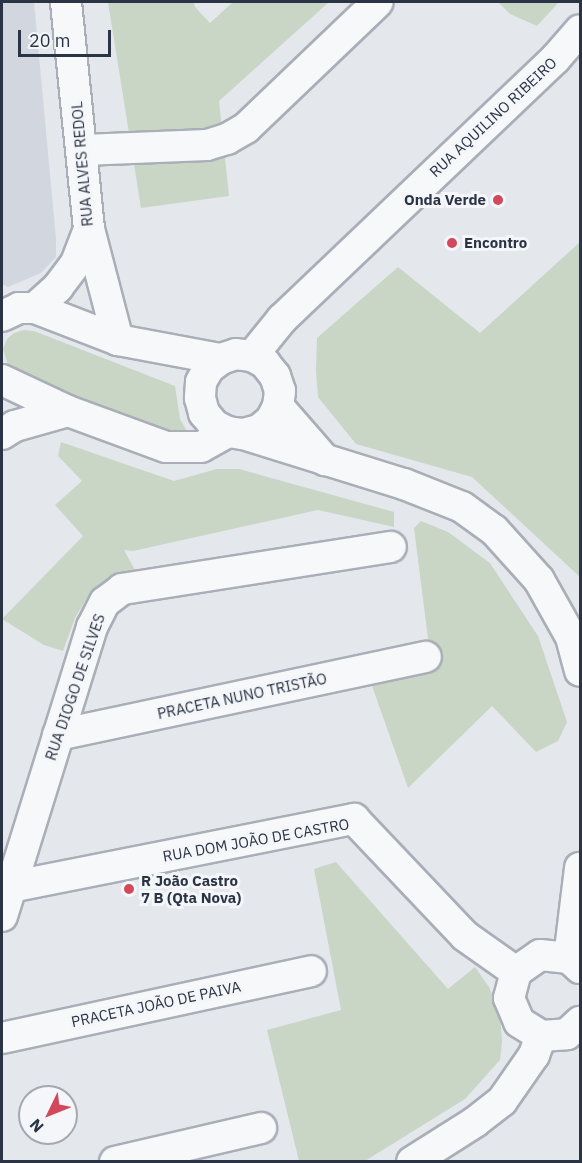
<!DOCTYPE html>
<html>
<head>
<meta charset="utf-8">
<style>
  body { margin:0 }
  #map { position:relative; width:582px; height:1163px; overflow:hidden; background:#e4e7ec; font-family:"IBM Plex Sans",sans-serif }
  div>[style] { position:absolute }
  .built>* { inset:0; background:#d2d6de }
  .green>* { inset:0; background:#c9d6c5 }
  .roads { filter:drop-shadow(2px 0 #a9aeb7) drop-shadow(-2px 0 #a9aeb7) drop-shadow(0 2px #a9aeb7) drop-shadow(0 -2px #a9aeb7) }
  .minor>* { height:30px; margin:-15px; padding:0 15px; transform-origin:15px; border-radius:15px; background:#f7f8fa }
  .dots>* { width:16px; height:16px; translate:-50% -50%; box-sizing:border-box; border:3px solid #f4f6f9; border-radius:50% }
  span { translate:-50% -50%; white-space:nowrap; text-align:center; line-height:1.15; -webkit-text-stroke:6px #f4f6f9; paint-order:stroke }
  .street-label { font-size:15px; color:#2b3445 }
  .poi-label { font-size:15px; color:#2b3445; font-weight:700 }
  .right { translate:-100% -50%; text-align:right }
  .left { translate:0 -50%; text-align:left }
  .frame { position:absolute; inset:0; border:3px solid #2b3445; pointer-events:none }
  .north { position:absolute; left:18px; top:1085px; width:60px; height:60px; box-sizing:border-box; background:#f4f6f9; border:2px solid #a4a8b1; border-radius:50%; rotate:227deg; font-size:16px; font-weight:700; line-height:24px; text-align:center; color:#2b3445 }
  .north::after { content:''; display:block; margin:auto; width:21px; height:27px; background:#d1495b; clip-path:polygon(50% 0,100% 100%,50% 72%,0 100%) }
  .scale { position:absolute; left:18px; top:30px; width:93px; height:27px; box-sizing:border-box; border:3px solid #2b3445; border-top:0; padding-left:8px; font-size:18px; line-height:21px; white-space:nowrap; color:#2b3445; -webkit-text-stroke:4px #f4f6f9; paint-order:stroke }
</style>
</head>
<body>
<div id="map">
  <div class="built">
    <div style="clip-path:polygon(2px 2px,34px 2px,56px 239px,56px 257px,41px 273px,8px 287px,2px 284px)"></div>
  </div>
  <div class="green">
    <div style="clip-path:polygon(108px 2px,194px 2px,195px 7px,210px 23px,233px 2px,329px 2px,219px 101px,229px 196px,141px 208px)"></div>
    <div style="clip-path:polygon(498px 2px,559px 2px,537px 26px,510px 14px)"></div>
    <div style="clip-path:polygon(580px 242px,580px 577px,472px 477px,356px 444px,318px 397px,316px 371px,317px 338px,398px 267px,480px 333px)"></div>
    <div style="clip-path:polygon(24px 330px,34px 331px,175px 386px,180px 419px,188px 433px,159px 429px,18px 374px,9px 368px,3px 349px,7px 339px,14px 333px)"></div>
    <div style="clip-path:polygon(61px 442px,174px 481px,217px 469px,239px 469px,394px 512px,394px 527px,318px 510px,133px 551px,124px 550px,136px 572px,115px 577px,88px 596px,75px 618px,63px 651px,44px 645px,2px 619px,83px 536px,55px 505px,82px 481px,58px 456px)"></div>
    <div style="clip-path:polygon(421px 521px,448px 532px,490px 563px,538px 636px,567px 722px,558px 741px,536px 752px,492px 706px,408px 788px,371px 683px,431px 662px,414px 528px)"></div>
    <div style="clip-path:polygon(336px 862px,448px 989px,475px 967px,489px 987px,500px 1014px,502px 1042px,500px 1060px,465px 1099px,365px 1161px,299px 1161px,267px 1030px,341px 1010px,314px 869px)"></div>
  </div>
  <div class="roads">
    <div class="minor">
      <div style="left:83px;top:150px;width:124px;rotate:-2.3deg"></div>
      <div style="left:207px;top:145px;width:21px;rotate:-17deg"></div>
      <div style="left:227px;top:139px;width:22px;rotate:-30deg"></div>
      <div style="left:246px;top:128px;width:182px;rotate:-43.7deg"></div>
      <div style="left:89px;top:229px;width:115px;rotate:75.4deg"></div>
      <div style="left:35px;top:308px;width:31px;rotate:-42deg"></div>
      <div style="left:58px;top:287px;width:30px;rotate:-53deg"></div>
      <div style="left:76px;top:263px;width:36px;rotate:-69deg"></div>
      <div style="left:89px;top:229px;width:228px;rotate:-95.8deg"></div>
      <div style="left:2px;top:316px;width:19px;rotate:-25deg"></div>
      <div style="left:19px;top:308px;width:16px"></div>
      <div style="left:35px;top:308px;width:89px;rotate:21.1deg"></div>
      <div style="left:118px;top:340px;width:105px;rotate:10.5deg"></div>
      <div style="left:252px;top:356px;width:48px;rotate:-51deg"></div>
      <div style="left:282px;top:319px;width:377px;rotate:-43.6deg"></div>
      <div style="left:555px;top:59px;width:38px;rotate:-49deg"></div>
      <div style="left:2px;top:380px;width:73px;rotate:25.2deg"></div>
      <div style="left:68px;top:411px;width:104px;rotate:20.2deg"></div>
      <div style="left:166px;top:447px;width:35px"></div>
      <div style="left:201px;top:447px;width:31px;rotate:-29deg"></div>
      <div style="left:278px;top:406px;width:72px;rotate:49deg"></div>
      <div style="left:2px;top:434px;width:15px;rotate:-32deg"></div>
      <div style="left:15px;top:426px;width:55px;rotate:-15.8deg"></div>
      <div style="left:243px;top:434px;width:16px;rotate:-14deg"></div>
      <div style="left:259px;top:430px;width:16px;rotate:-40deg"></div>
      <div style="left:271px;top:420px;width:16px;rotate:-63deg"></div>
      <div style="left:278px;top:406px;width:15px;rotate:-82deg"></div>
      <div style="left:280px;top:391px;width:16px;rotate:-108deg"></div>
      <div style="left:275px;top:376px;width:16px;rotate:-128deg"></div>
      <div style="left:265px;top:363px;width:15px;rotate:-152deg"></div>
      <div style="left:252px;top:356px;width:16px;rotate:-173deg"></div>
      <div style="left:236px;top:354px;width:16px;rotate:162deg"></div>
      <div style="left:221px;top:359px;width:15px;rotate:143deg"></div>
      <div style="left:209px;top:368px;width:16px;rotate:120deg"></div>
      <div style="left:201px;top:382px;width:16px;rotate:94deg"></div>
      <div style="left:200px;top:398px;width:16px;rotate:75deg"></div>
      <div style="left:204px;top:413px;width:16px;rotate:50deg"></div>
      <div style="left:214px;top:425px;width:16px;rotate:27deg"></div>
      <div style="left:228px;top:432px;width:15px;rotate:8deg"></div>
      <div style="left:243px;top:434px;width:169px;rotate:17.3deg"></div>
      <div style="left:404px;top:484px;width:62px;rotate:21.6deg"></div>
      <div style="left:462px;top:507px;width:39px;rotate:36deg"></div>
      <div style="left:494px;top:530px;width:67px;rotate:48deg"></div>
      <div style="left:539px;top:580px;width:65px;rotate:60.7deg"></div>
      <div style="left:571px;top:637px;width:35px;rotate:75deg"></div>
      <div style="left:58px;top:735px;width:376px;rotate:-12deg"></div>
      <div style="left:10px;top:887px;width:351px;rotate:-11.2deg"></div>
      <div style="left:354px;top:819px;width:161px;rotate:46.5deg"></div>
      <div style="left:465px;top:936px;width:62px;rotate:35.2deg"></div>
      <div style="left:2px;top:916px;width:303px;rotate:-72.7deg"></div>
      <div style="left:92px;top:627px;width:28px;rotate:-63deg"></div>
      <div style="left:105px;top:602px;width:21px;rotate:-37deg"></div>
      <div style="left:122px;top:589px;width:272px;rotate:-8.9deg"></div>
      <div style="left:569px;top:958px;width:91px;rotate:-83deg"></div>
      <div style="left:580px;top:968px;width:15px;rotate:-138deg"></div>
      <div style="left:569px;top:958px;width:29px;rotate:-174deg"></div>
      <div style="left:540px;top:955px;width:29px;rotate:145deg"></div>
      <div style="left:516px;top:972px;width:27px;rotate:105deg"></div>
      <div style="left:509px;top:998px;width:26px;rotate:67deg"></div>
      <div style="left:519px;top:1022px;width:26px;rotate:32deg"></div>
      <div style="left:541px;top:1036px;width:26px;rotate:-4deg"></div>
      <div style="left:567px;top:1034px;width:18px;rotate:-43deg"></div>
      <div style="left:2px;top:1038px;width:316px;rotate:-12.2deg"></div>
      <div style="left:115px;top:1162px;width:150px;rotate:-13.1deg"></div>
      <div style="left:412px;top:1162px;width:75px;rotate:-32.4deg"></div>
      <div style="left:475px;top:1122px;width:34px;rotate:-38deg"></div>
      <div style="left:502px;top:1101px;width:56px;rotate:-55.2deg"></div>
      <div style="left:534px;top:1055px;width:20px;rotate:-70deg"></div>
    </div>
  </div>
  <div class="dots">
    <div style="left:498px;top:200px;background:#d1495b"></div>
    <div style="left:452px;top:243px;background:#d1495b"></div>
    <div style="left:129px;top:889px;background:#d1495b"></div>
  </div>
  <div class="street-label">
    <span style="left:493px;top:117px;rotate:-43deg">RUA AQUILINO RIBEIRO</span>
    <span style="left:82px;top:164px;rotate:-95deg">RUA ALVES REDOL</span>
    <span style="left:75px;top:687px;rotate:-71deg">RUA DIOGO DE SILVES</span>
    <span style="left:242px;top:696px;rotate:-12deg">PRACETA NUNO TRISTÃO</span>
    <span style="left:256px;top:840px;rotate:-10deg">RUA DOM JOÃO DE CASTRO</span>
    <span style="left:156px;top:1004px;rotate:-12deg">PRACETA JOÃO DE PAIVA</span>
  </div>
  <div class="poi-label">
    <span class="right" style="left:486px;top:200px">Onda Verde</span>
    <span class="left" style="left:464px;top:243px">Encontro</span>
    <span class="left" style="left:141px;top:889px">R João Castro<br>7 B (Qta Nova)</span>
  </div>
  <div class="frame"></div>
  <div class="north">N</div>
  <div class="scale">20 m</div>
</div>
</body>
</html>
